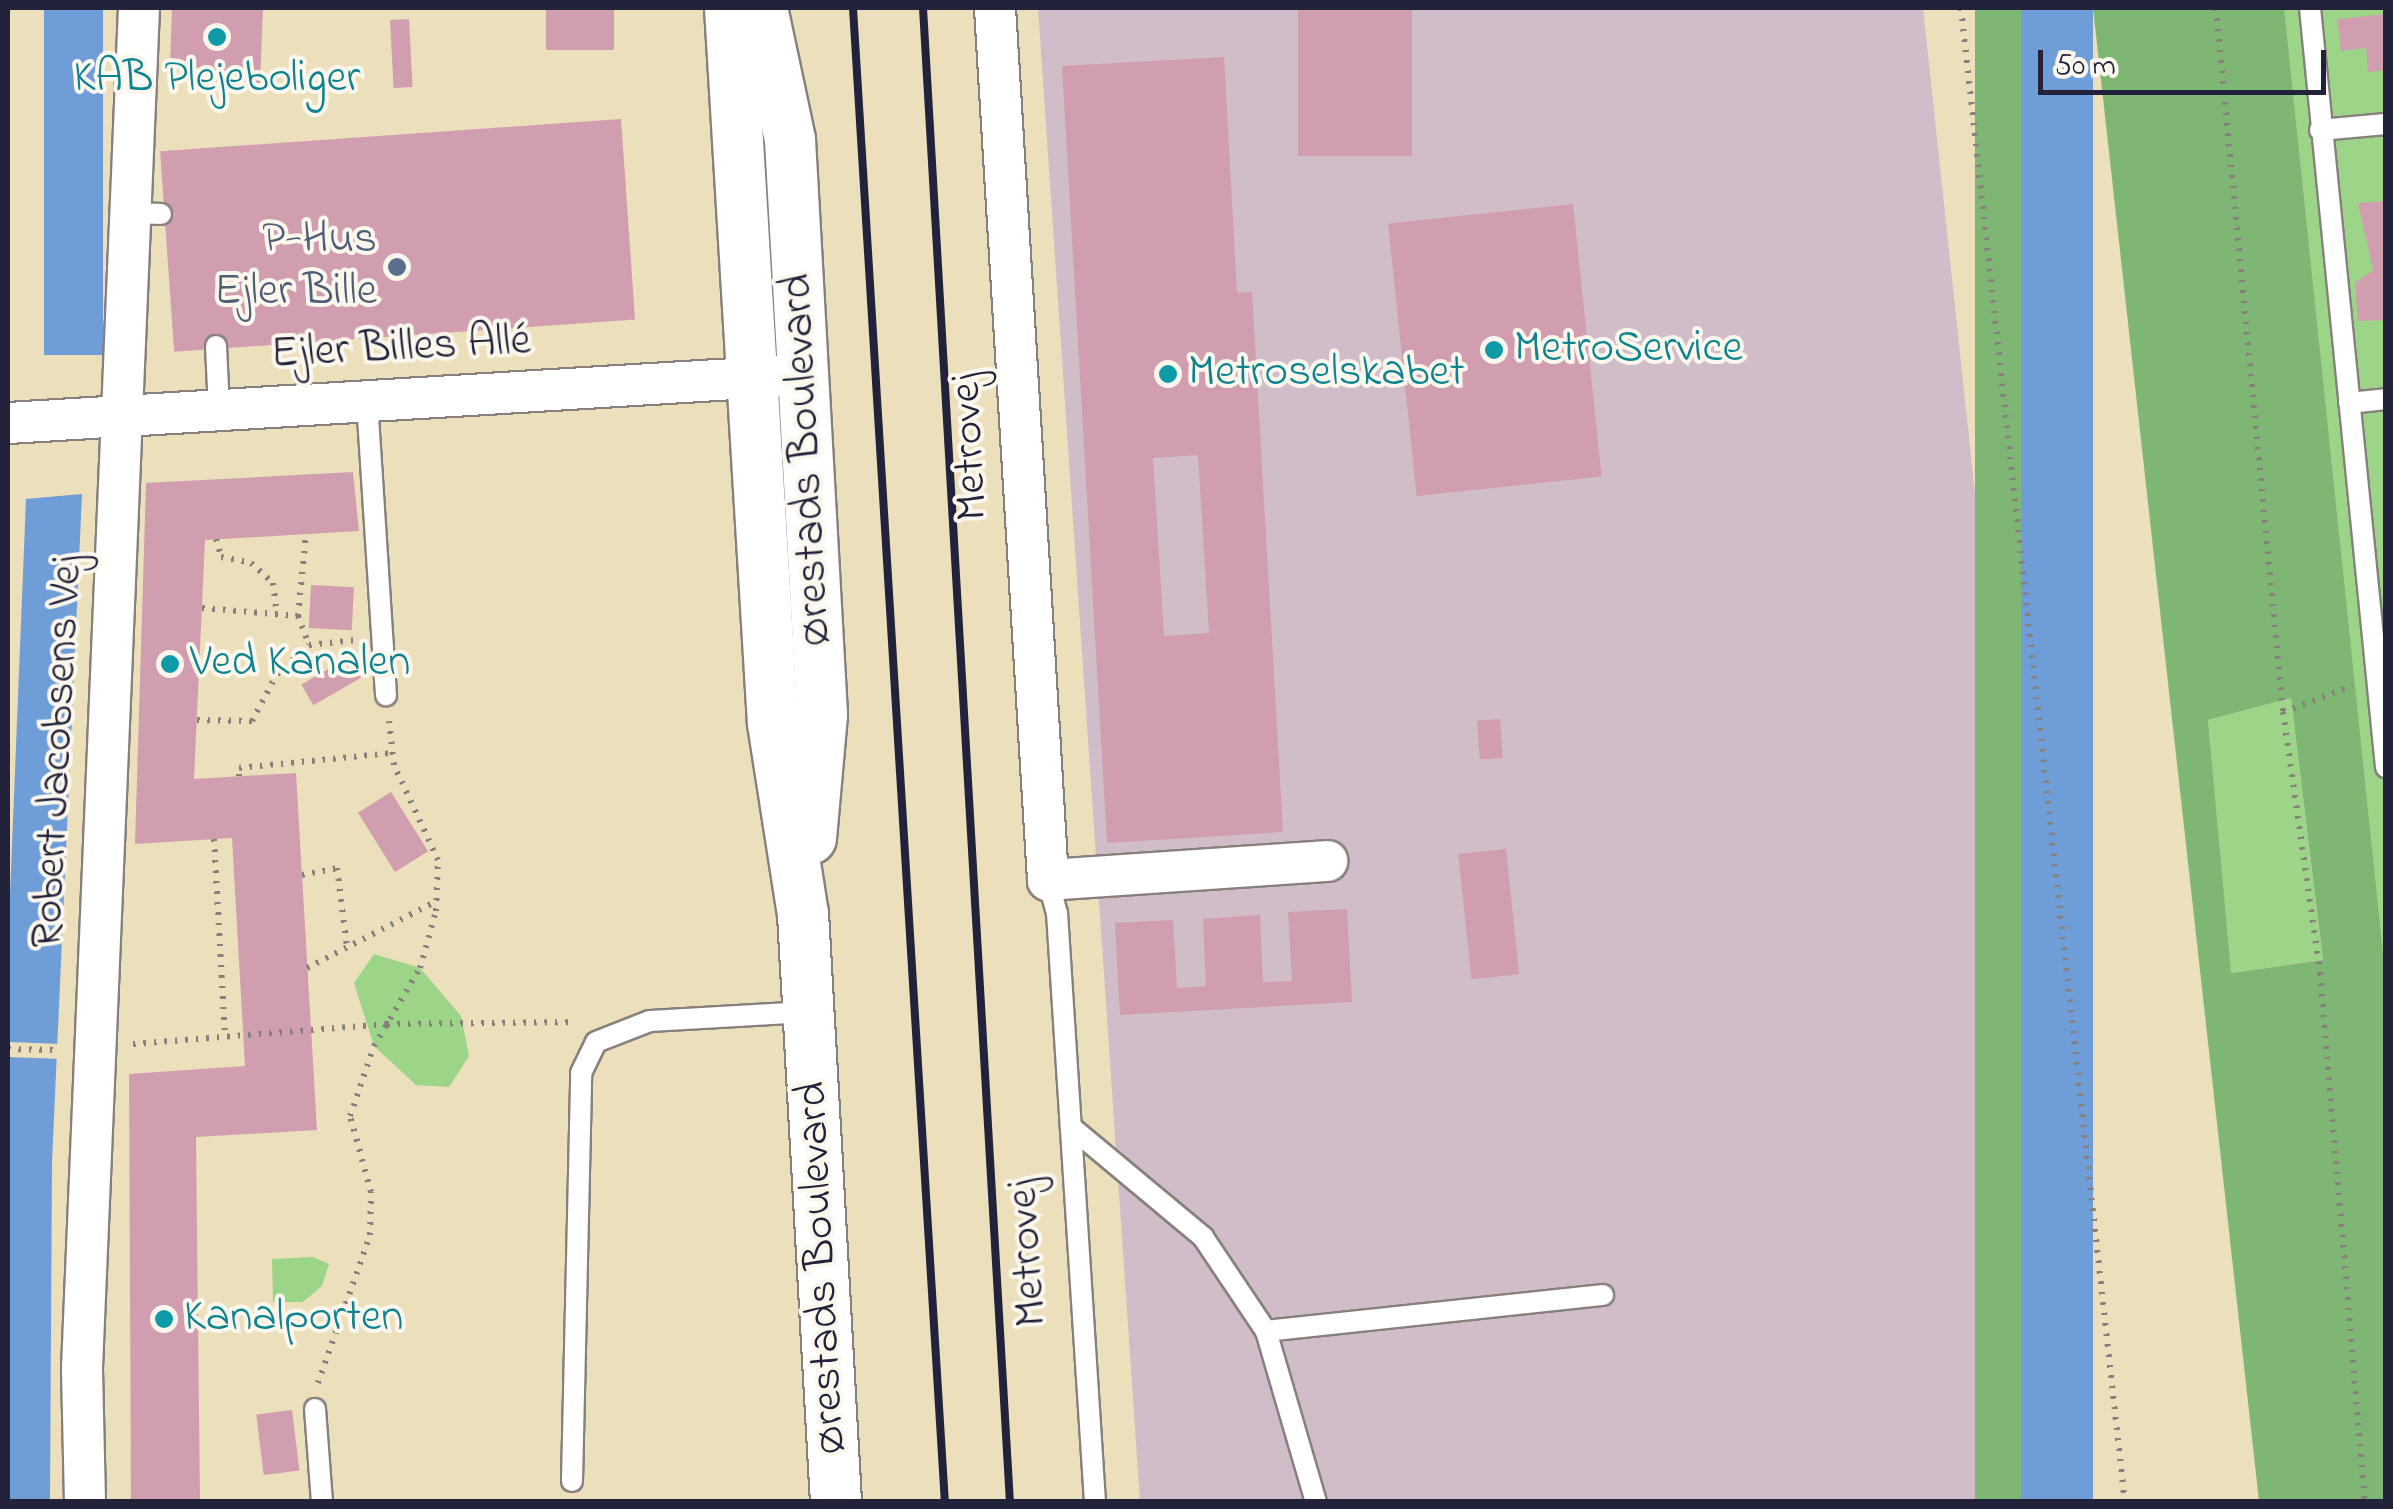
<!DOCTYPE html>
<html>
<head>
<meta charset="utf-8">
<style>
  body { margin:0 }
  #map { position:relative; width:2393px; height:1509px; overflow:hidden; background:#ecdfbc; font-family:"Indie Flower",sans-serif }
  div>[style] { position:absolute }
  .industrial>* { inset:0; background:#d1bdca }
  .green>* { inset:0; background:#9dd588 }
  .forest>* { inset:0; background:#7eb674; transform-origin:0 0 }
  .water>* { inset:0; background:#6e9dd7; transform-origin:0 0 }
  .pier>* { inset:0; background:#ecdfbc; transform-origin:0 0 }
  .building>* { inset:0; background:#d09eae; transform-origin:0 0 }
  .path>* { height:6px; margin-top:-3px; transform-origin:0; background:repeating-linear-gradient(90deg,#87807c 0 2.5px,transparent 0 10.5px) }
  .roads { filter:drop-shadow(2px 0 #87807c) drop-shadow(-2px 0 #87807c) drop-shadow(0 2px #87807c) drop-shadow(0 -2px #87807c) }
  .service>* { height:20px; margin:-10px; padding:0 10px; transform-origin:10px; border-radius:10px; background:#fff }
  .minor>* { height:40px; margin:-20px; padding:0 20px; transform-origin:20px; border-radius:20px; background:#fff }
  .tertiary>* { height:50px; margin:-25px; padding:0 25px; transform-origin:25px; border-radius:25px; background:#fff }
  .rail>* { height:8px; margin:-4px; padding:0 4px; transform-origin:4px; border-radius:4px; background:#22223b }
  .dots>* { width:28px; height:28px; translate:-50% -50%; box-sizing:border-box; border:5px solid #fbf7ec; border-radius:50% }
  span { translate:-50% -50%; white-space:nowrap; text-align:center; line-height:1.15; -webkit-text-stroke:8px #fbf7ec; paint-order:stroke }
  .culture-label { font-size:45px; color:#0d838f }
  .left { translate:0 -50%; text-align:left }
  .service-label { font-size:45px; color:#4e5e75 }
  .right { translate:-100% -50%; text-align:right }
  .street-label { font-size:45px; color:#22223b }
  .frame { position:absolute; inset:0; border:10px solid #22223b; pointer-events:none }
  .scale { position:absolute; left:2038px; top:50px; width:288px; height:45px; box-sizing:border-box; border:5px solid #22223b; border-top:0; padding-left:12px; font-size:30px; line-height:35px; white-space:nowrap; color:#22223b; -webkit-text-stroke:8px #fbf7ec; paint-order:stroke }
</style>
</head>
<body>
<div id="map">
  <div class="industrial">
    <div style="clip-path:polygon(1038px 8px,1923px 8px,2083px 1501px,1140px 1501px)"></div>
  </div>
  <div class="green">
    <div style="clip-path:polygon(2283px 8px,2385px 8px,2385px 1020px)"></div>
    <div style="clip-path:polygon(2291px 698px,2323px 960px,2230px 973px,2208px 720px)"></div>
    <div style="clip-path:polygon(374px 954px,420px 968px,461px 1016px,469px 1056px,449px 1087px,416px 1085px,374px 1046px,354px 983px)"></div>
    <div style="clip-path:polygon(313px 1257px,329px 1264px,322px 1286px,303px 1302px,273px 1302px,272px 1259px)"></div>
  </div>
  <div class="forest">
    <div style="left:1975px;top:8px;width:46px;height:1503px"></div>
    <div style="clip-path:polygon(evenodd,2093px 8px,2284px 8px,2385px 973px,2385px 1501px,2259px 1501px,2093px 8px,2291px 698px,2323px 960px,2231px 973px,2208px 720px,2291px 698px)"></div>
  </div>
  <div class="water">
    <div style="left:44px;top:8px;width:59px;height:347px"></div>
    <div style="left:2021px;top:8px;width:72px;height:1502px"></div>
    <div style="clip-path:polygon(82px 494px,52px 1162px,50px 1501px,8px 1502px,8px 944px,26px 499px)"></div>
  </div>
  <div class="pier">
    <div style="left:8px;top:1042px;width:55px;height:15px;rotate:2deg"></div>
  </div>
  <div class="building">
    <div style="clip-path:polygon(172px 8px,263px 8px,260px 83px,205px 81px,206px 68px,170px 67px)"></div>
    <div style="left:546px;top:8px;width:68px;height:42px"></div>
    <div style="left:1298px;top:8px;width:114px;height:148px"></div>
    <div style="clip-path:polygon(2386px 14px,2386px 70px,2368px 72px,2366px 48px,2341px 51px,2337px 19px)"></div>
    <div style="left:409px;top:19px;width:68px;height:19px;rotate:87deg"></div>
    <div style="clip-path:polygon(evenodd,1224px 57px,1237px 293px,1252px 292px,1283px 832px,1107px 843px,1062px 66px,1224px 57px,1198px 455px,1209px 633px,1164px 636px,1153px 458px,1198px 455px)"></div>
    <div style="left:621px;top:119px;width:201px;height:462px;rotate:86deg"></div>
    <div style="clip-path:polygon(2386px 201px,2386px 320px,2358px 321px,2355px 283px,2373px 270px,2358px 203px)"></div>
    <div style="left:1573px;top:204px;width:274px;height:186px;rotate:84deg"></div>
    <div style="clip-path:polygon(353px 472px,359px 531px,205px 540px,194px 779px,296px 773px,317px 1130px,196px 1137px,200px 1502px,131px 1502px,129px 1074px,245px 1066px,232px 838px,135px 844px,146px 483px)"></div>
    <div style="left:311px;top:585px;width:43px;height:43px;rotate:3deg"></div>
    <div style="left:349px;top:657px;width:24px;height:55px;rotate:60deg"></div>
    <div style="left:1500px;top:719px;width:39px;height:23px;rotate:86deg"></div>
    <div style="left:391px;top:792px;width:70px;height:39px;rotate:58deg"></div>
    <div style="left:1506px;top:849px;width:126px;height:48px;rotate:84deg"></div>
    <div style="clip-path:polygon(1347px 909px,1352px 1002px,1120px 1015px,1115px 923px,1173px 920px,1177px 988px,1206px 986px,1203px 919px,1260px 915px,1263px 982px,1292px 981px,1288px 912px)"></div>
    <div style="left:292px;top:1410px;width:61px;height:36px;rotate:83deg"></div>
  </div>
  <div class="path">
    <div style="left:1961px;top:8px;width:1503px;rotate:83.74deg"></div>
    <div style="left:2216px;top:8px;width:707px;rotate:84.56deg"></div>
    <div style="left:2283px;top:712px;width:264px;rotate:81.9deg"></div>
    <div style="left:2320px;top:973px;width:531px;rotate:85.14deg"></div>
    <div style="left:216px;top:539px;width:19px;rotate:74deg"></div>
    <div style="left:221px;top:557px;width:31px;rotate:11deg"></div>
    <div style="left:251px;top:563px;width:30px;rotate:42deg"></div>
    <div style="left:273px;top:583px;width:31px;rotate:83deg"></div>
    <div style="left:202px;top:608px;width:96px;rotate:4.8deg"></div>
    <div style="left:298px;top:616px;width:31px;rotate:69deg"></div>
    <div style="left:298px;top:616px;width:82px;rotate:-84.4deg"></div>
    <div style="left:2283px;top:712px;width:74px;rotate:-20.6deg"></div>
    <div style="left:197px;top:720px;width:55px;rotate:1deg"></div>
    <div style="left:252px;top:721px;width:53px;rotate:-62deg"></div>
    <div style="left:277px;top:674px;width:43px;rotate:-42.2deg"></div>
    <div style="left:309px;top:645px;width:47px;rotate:-6.1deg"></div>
    <div style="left:239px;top:776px;width:8px;rotate:-90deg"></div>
    <div style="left:239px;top:768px;width:155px;rotate:-5.6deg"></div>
    <div style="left:214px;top:839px;width:198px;rotate:86.8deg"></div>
    <div style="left:302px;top:875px;width:36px;rotate:-11deg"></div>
    <div style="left:337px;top:868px;width:80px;rotate:82.8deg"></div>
    <div style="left:307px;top:968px;width:144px;rotate:-27.3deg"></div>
    <div style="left:133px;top:1044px;width:255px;rotate:-4.5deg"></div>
    <div style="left:387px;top:1024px;width:188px;rotate:-0.6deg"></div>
    <div style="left:8px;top:1049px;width:48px;rotate:1.2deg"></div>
    <div style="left:318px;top:1383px;width:157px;rotate:-70.6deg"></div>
    <div style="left:370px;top:1235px;width:43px;rotate:-88.7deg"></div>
    <div style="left:371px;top:1192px;width:79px;rotate:-105.4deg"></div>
    <div style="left:350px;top:1116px;width:74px;rotate:-71.1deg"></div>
    <div style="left:374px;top:1046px;width:91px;rotate:-59.5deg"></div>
    <div style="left:420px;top:968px;width:59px;rotate:-74.3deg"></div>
    <div style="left:436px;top:911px;width:51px;rotate:-87.8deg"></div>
    <div style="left:438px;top:860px;width:105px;rotate:-114.9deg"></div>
    <div style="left:394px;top:765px;width:44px;rotate:-96.5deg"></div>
  </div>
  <div class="roads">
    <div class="service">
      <div style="left:2310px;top:8px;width:763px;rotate:84.28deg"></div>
      <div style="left:2320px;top:130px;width:66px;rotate:-5.2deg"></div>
      <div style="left:132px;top:213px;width:29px;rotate:2deg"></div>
      <div style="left:216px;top:346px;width:64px;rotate:87.3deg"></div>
      <div style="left:367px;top:401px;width:295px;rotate:86.3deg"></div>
      <div style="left:2349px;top:403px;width:37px;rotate:-6deg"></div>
      <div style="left:1048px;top:880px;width:34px;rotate:75deg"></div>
      <div style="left:1057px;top:913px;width:590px;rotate:86.31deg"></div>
      <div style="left:1071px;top:1127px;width:172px;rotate:39.8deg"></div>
      <div style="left:1203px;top:1237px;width:113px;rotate:56.2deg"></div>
      <div style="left:1266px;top:1331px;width:178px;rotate:73.7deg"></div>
      <div style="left:1266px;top:1331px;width:339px;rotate:-6.1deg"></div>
      <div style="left:315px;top:1409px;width:93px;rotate:85.7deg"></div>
      <div style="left:572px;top:1481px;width:408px;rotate:-88.7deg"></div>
      <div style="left:581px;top:1073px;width:34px;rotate:-64deg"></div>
      <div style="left:596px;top:1042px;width:58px;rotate:-21.3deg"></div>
      <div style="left:650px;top:1021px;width:157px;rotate:-3.3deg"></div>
    </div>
    <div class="minor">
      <div style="left:995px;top:8px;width:874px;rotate:86.52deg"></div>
      <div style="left:1048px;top:880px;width:280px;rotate:-3.9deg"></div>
      <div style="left:8px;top:423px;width:775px;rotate:-3.47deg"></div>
      <div style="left:85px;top:1502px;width:134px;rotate:-91.3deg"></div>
      <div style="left:82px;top:1368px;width:1361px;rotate:-87.6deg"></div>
    </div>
    <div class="tertiary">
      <div style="left:730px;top:8px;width:716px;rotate:86.56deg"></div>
      <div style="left:773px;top:723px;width:193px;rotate:81.1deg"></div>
      <div style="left:803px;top:914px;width:589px;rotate:86.79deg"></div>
      <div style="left:762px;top:8px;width:135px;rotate:78deg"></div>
      <div style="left:790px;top:140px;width:576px;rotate:86.81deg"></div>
      <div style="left:822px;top:715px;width:124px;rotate:95.1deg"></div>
    </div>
  </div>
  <div class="rail">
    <div style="left:853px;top:8px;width:1497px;rotate:86.48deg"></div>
    <div style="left:923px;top:8px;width:1497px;rotate:86.67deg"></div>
  </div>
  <div class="dots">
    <div style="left:217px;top:37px;background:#0f9aa8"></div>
    <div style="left:397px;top:267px;background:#5c6f8a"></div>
    <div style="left:1494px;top:350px;background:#0f9aa8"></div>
    <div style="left:1168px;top:374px;background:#0f9aa8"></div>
    <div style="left:170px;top:664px;background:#0f9aa8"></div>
    <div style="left:164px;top:1319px;background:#0f9aa8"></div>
  </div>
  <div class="culture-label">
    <span style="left:217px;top:80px">KAB Plejeboliger</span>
    <span class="left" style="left:1514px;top:350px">MetroService</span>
    <span class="left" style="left:1188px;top:374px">Metroselskabet</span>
    <span class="left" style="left:190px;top:664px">Ved Kanalen</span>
    <span class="left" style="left:184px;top:1319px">Kanalporten</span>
  </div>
  <div class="service-label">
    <span class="right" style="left:377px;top:267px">P-Hus<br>Ejler Bille</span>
  </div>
  <div class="street-label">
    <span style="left:401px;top:349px;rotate:-3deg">Ejler Billes Allé</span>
    <span style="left:971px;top:447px;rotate:-93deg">Metrovej</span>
    <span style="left:808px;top:460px;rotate:-93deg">Ørestads Boulevard</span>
    <span style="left:59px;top:752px;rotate:-87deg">Robert Jacobsens Vej</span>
    <span style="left:1029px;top:1253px;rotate:-94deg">Metrovej</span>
    <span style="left:823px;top:1268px;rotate:-93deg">Ørestads Boulevard</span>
  </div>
  <div class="frame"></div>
  <div class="scale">50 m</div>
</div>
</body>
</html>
